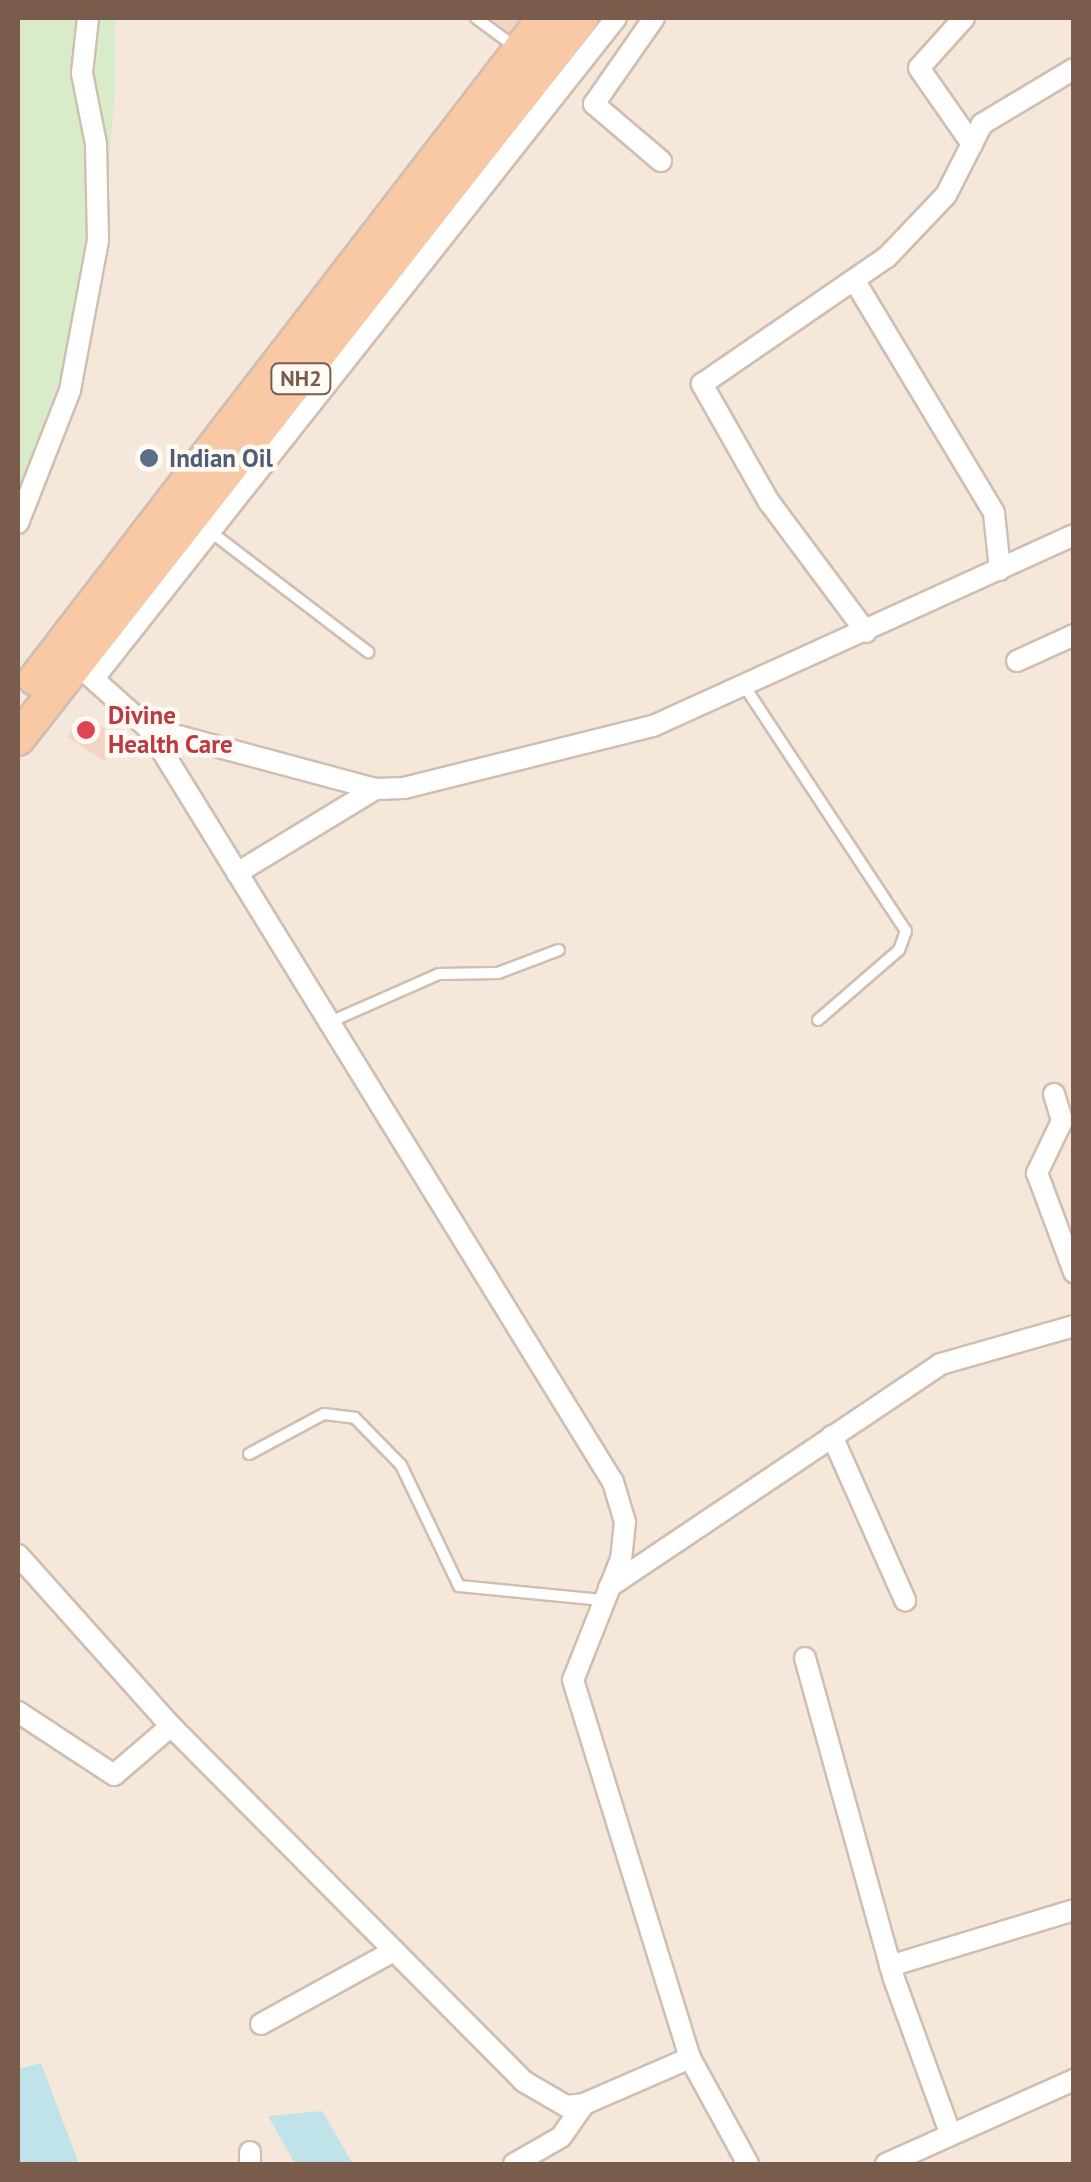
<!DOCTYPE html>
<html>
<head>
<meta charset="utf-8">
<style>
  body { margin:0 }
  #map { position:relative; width:1091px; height:2182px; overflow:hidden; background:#fdf6ec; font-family:"PT Sans",sans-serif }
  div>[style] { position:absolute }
  .residential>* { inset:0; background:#f5e8da; transform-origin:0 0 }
  .green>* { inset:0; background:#d8ecc9 }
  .water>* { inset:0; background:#bfe3e8 }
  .building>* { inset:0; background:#f3d5c3; transform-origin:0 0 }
  .roads { filter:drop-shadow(2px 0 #d1beb0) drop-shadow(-2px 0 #d1beb0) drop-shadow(0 2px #d1beb0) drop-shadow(0 -2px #d1beb0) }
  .service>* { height:10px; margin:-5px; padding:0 5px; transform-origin:5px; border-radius:5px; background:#fff }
  .minor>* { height:20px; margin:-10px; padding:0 10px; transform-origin:10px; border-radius:10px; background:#fff }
  .trunk>* { height:32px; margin:-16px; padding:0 16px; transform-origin:16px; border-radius:16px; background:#f9c8a4 }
  .dots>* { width:28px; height:28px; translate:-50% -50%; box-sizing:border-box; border:5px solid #fffaf3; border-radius:50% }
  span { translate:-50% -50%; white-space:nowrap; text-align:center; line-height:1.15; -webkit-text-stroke:9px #fffaf3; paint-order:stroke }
  .shield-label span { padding:2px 8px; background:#fffaf3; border:2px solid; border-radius:8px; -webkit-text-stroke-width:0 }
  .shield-label { font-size:22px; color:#7a5c4d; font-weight:700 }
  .service-label { font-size:25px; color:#4e5e75; font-weight:700 }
  .left { translate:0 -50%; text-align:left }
  .health-label { font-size:25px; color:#be3a42; font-weight:700 }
  .frame { position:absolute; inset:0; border:20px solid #7a5c4d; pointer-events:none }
</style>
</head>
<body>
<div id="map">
  <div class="residential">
    <div style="left:18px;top:18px;width:1055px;height:2146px"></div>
  </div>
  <div class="green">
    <div style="clip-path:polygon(18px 18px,115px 18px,115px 89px,100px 271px,18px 491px)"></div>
  </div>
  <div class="water">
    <div style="clip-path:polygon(41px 2063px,79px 2164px,18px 2164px,18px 2069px)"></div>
    <div style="clip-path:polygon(322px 2111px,353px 2164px,295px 2164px,268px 2116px)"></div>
  </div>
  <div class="building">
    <div style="clip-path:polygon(479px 18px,542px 18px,519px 49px)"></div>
    <div style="left:82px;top:714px;width:45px;height:27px;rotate:33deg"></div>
  </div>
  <div class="roads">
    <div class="service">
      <div style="left:476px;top:18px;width:47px;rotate:36.4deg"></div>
      <div style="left:211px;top:532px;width:198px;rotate:37.4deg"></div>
      <div style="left:745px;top:687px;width:292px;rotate:56.6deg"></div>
      <div style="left:906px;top:931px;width:20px;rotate:110deg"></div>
      <div style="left:899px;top:950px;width:107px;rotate:139.2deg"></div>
      <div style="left:330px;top:1022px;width:119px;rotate:-23.8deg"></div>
      <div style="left:439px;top:974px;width:59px;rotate:-1deg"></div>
      <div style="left:498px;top:973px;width:65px;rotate:-20.7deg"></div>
      <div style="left:249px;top:1454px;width:85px;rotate:-28.1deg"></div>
      <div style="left:324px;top:1414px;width:31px;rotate:7deg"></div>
      <div style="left:355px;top:1418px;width:66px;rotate:45.6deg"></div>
      <div style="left:401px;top:1465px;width:134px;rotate:64.4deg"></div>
      <div style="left:459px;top:1586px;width:144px;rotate:5.6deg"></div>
    </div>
    <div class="minor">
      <div style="left:654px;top:18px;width:105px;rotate:124.9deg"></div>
      <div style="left:594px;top:104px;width:88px;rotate:40.4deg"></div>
      <div style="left:964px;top:18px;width:67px;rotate:132deg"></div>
      <div style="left:919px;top:68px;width:93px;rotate:55.1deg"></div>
      <div style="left:856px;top:283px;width:268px;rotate:59deg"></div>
      <div style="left:994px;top:513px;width:57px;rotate:84deg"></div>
      <div style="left:18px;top:523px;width:143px;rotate:-68.6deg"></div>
      <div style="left:70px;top:390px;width:153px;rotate:-79.4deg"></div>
      <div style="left:98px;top:240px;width:96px;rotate:-91.2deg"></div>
      <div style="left:96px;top:144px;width:72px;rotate:-101.2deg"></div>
      <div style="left:82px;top:73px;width:55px;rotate:-83.8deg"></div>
      <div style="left:866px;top:632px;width:162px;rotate:-126.7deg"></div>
      <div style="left:769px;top:502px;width:136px;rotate:-119.6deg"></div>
      <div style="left:702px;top:384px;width:224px;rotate:-34.5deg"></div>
      <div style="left:887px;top:257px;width:86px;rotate:-46.4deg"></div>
      <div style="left:946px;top:195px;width:80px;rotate:-63.1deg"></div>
      <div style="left:982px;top:124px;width:107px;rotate:-30.9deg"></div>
      <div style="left:70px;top:658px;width:105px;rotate:41.9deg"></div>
      <div style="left:148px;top:728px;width:886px;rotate:58.34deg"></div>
      <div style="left:613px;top:1482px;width:42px;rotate:73.3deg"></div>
      <div style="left:625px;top:1522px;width:37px;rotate:96deg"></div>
      <div style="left:621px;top:1559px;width:130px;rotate:111.6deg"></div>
      <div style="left:573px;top:1680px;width:396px;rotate:72.8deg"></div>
      <div style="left:690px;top:2058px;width:121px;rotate:61.3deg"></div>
      <div style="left:1017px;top:661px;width:63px;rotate:-24.5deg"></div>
      <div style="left:94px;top:678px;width:841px;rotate:-51.66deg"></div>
      <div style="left:148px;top:728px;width:235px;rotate:15deg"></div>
      <div style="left:375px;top:789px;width:29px;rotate:-2deg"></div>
      <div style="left:404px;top:788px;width:257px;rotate:-14deg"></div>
      <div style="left:653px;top:726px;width:462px;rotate:-24.4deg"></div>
      <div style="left:237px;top:873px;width:162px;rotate:-31.3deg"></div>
      <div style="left:1054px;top:1094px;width:28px;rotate:73deg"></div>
      <div style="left:1062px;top:1121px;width:58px;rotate:115.7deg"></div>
      <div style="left:1037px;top:1173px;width:106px;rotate:69.5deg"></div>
      <div style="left:832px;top:1436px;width:180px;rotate:66deg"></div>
      <div style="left:18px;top:1555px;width:229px;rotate:48.2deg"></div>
      <div style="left:171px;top:1726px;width:75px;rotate:139.3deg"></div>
      <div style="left:114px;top:1775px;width:115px;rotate:-146.7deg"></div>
      <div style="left:609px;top:1587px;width:400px;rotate:-33.9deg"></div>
      <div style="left:941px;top:1364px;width:138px;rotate:-15.9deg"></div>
      <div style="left:805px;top:1658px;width:330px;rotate:74.5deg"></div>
      <div style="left:893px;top:1976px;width:169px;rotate:70deg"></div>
      <div style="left:171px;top:1726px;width:500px;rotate:45.2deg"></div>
      <div style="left:523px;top:2081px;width:50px;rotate:30.2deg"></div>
      <div style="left:566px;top:2106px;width:18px;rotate:-6deg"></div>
      <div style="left:584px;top:2104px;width:116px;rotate:-23.5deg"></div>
      <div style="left:890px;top:1966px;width:192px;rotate:-16.9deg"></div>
      <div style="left:261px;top:2024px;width:152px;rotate:-28.8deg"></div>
      <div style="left:250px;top:2152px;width:12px;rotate:90deg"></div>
      <div style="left:514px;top:2164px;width:54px;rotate:-29.9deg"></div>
      <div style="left:561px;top:2137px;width:40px;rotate:-55.1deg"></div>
      <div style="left:886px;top:2164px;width:206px;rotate:-24.1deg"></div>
    </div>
    <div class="trunk">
      <div style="left:35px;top:679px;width:834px;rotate:-52.4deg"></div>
      <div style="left:18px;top:739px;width:915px;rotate:-51.97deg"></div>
    </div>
  </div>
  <div class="dots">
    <div style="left:149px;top:458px;background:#5c6f8a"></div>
    <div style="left:86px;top:730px;background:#e0444e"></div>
  </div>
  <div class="shield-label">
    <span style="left:301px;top:379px">NH2</span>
  </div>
  <div class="service-label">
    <span class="left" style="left:169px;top:458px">Indian Oil</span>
  </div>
  <div class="health-label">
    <span class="left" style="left:108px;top:730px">Divine<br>Health Care</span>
  </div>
  <div class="frame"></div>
</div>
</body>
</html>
